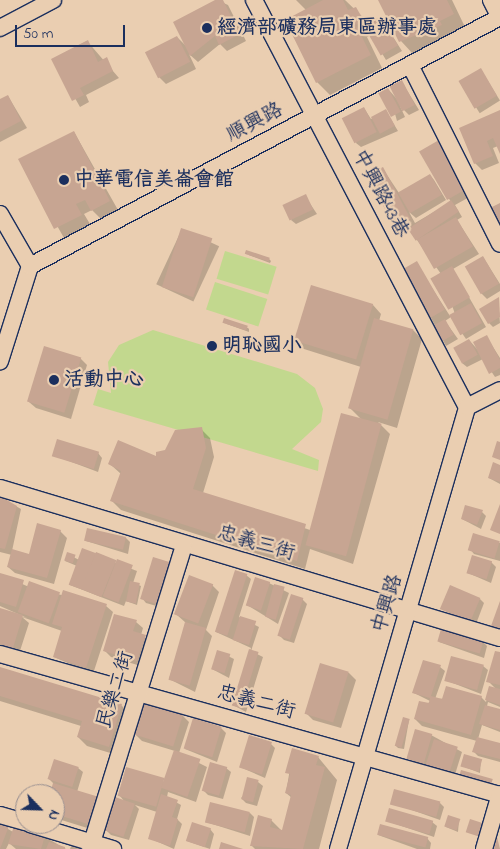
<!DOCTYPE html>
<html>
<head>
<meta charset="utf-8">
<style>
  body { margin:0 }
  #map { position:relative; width:500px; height:849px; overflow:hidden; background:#eaceb1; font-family:"Indie Flower","LXGW WenKai TC",sans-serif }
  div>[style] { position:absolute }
  .green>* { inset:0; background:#c2d88e; transform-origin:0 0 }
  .shadow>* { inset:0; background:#0003; transform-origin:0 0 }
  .building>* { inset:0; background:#c7a592; transform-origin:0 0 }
  .roads { filter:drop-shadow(1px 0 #1b2f5e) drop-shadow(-1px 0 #1b2f5e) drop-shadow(0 1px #1b2f5e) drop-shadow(0 -1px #1b2f5e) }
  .minor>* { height:16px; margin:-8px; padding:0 8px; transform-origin:8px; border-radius:8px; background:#eaceb1 }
  .dots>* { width:14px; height:14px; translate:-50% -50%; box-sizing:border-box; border:2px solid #eaceb1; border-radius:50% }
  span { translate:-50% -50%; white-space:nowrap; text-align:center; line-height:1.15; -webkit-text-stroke:4.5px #eaceb1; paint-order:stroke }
  .poi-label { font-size:20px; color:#1b2f5e; font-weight:700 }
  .left { translate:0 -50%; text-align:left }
  .street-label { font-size:20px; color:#1b2f5e }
  .north { position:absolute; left:15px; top:784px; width:50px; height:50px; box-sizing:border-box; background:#eaceb1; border:1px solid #978e90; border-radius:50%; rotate:114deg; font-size:14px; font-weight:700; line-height:20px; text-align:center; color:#1b2f5e }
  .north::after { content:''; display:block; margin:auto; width:18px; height:22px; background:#1b2f5e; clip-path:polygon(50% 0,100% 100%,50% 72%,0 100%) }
  .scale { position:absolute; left:15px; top:25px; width:110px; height:22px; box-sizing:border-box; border:2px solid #1b2f5e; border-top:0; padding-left:6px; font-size:15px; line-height:18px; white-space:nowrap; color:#1b2f5e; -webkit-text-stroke:4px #eaceb1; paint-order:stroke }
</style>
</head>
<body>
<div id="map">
  <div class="green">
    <div style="left:225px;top:251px;width:54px;height:29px;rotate:17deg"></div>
    <div style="left:215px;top:282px;width:55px;height:29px;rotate:18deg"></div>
    <div style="clip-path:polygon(153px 330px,297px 374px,315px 388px,323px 409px,321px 422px,292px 449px,319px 460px,318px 471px,93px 405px,98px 389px,111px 393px,108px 362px,119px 345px)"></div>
  </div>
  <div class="shadow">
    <div style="clip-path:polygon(217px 0,228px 5px,246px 41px,227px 51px,220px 44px,198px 62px,189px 54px,196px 69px,166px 84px,159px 77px,177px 37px,185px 45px)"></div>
    <div style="clip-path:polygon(296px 0,345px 0,370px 24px,381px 18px,402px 51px,386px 60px,371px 35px,367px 37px,382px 68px,330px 95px,317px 82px,286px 20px,306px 10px)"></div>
    <div style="clip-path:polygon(380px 0,452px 0,465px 27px,431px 49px,428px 46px,413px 54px,401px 41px)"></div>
    <div style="clip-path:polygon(87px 41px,119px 78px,86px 95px,89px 102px,80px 107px,53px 59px)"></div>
    <div style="left:481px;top:70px;width:36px;height:24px;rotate:58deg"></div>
    <div style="clip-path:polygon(402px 82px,419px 110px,409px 115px,400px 106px,405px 117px,397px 121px,388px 89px,396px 98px)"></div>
    <div style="clip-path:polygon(8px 96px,27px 128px,0 142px,0 100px)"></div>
    <div style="clip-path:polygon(364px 108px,371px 119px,386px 111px,398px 131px,361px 147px,356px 143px)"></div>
    <div style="clip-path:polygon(500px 111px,500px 151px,498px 146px,493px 148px,499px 163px,482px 170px,475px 163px)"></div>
    <div style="clip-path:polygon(74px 132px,118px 210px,101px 219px,92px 210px,84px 214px,90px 224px,64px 238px,20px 160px)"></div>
    <div style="clip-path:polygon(421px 152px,473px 195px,455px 205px,462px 217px,457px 220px,479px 254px,453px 269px,486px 327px,466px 339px,451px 317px,445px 321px,458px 339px,446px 346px,431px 318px,416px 263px,450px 316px,455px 314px,441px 274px,410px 230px,404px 234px,397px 227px,383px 169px,399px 193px,430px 175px,434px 180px,446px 200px,416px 218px,409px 212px,415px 223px,451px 202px)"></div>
    <div style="clip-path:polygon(305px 196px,317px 214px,296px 224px,291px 220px)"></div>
    <div style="left:182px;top:229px;width:41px;height:61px;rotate:25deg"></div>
    <div style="clip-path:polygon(246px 254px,269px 259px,271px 261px,270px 263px)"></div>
    <div style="clip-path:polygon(483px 257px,500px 284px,500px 291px,487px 299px,482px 294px)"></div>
    <div style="clip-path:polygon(498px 299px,500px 323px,493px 327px,489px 323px)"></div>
    <div style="clip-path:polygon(373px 305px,381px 314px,379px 321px,413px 330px,422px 339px,397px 428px,378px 422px,390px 434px,353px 564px,310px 549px,305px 569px,121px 510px,112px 501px,121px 474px,110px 464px,157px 458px,201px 429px,210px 438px,214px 457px,203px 493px,310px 530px,362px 420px,350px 408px,361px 367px,304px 349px,295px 340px)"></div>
    <div style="clip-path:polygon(224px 323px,248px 328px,249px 329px,249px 332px)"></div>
    <div style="clip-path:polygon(486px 336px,500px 358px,500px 375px,495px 377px,483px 359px,467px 367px,462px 363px,469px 340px,477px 349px)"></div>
    <div style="clip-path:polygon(80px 358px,87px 365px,71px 419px,36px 408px,29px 402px)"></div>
    <div style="clip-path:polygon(98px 453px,102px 458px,98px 472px,53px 455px)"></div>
    <div style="clip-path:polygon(500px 466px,500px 484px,489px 478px)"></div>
    <div style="clip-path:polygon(0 497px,21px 509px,12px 551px,30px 556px,60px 531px,67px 538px,54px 584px,15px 573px,8px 567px,12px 555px,0 552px)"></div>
    <div style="clip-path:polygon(482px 512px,486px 516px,481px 529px,462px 519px)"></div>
    <div style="clip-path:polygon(474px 535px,500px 543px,500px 561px,474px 554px,470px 549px)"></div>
    <div style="clip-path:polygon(126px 538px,130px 542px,128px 554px,86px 541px)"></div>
    <div style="clip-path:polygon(83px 550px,137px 571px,133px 583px,141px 586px,137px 605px,126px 601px,124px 606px,70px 585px,77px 566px,65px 561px,68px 554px,79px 560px)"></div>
    <div style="clip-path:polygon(491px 562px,496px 567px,491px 583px,468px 573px)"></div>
    <div style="clip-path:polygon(168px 563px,172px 567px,160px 607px,146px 603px,142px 598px)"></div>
    <div style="clip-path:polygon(0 574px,29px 587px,106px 606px,113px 612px,93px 674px,54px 657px,62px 631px,22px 617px,29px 623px,19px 654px,0 648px,0 610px,27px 618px,0 606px)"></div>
    <div style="clip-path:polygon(246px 575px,251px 579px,239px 617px,259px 627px,251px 651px,263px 657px,246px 712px,233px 705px,251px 648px,216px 632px)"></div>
    <div style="clip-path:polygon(269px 583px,289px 593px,278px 624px,247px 605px)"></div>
    <div style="clip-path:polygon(212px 585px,219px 592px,206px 630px,212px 636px,195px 692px,169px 679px,186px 623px,177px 615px)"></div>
    <div style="clip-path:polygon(302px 599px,307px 604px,294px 643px,284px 640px,280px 636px)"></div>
    <div style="clip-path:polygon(480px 599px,484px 603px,476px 624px,442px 608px)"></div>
    <div style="clip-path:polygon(136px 622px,143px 628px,141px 635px,152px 643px,144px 667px,111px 657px,104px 650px)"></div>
    <div style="clip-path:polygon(439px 642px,483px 642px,487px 646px,484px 658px)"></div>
    <div style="clip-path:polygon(218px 651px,234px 659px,229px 678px,212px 669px)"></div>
    <div style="clip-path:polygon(500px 653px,500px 707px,488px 702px,487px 706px,500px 710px,500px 732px,482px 725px,478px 739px,500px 745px,500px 762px,478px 756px,474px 752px,477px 741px,422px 726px,415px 719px,430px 701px,414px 693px,440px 667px,445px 671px,435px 699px,481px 697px,486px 702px,490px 688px,496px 689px,488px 681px)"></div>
    <div style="clip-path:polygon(320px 665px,349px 673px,356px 680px,341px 728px,313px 720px,306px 713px)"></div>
    <div style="clip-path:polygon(483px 666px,488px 670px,481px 694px,445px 680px)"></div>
    <div style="clip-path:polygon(0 668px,121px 705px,130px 714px,117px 755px,87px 746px,78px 737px,81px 726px,0 701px)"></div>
    <div style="clip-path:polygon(182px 715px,189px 722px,179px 753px,207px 767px,196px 802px,168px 792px,167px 797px,181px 805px,177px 819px,182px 824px,174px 849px,149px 838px,157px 812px,135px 805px,139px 809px,129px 840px,111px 835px,106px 830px,125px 802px,119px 795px,166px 782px,175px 751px,142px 741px,135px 734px)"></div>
    <div style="clip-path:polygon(409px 720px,404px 749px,398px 748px,396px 746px)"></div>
    <div style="clip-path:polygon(221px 728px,226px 733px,217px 762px,185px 749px)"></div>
    <div style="clip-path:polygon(431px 735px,462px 752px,453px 781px,408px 758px)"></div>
    <div style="clip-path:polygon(271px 744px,275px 748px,265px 778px,240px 767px)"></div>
    <div style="clip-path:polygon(293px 750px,318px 757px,337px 780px,319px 849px,255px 849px,251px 845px,271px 820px,283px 832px,292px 798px,286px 793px)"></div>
    <div style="clip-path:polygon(481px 760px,480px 773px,462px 766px)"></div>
    <div style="clip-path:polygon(78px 768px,83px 772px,77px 792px,97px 831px,55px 818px,53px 783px,49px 779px)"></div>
    <div style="clip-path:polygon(226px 768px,231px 772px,223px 799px,208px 795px,203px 790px)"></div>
    <div style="clip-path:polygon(258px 782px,263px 786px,257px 806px,246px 803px,241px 798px)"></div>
    <div style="clip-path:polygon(439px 802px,444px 807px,440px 820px,392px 803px)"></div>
    <div style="clip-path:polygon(250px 813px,254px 817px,250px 836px,206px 822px)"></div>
    <div style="clip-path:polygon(459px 820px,458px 832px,446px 827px)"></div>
    <div style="clip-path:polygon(387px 821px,432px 822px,437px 826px,434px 837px)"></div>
    <div style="clip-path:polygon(0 824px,13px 832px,15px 828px,45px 837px,66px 849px,16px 849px,9px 843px,6px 849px,0 849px)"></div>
    <div style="clip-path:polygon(481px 824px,480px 836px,468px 831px)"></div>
    <div style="clip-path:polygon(210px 829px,214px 834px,210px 849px,187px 841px)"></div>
    <div style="clip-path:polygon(378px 835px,427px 838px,431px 843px,430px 849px,417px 849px)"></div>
    <div style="clip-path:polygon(72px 844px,82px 848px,84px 849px,70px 849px)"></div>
  </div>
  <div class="building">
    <div style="clip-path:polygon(215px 0,223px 0,240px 34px,219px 45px,215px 36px,190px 56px,173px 22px)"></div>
    <div style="clip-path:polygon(323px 0,343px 0,348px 10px,356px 7px,364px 21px,356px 25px,371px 55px,316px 83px,285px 20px)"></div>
    <div style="clip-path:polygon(378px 0,447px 0,454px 14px,440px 21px,442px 25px,399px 42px)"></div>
    <div style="left:381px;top:16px;width:34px;height:20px;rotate:60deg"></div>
    <div style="left:177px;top:36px;width:29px;height:36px;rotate:63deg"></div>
    <div style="clip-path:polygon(88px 40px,98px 62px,107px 57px,113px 71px,80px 88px,84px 95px,72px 101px,51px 59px)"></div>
    <div style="left:481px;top:68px;width:32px;height:26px;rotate:60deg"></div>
    <div style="left:402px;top:80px;width:28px;height:14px;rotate:63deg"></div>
    <div style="left:388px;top:88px;width:27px;height:11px;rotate:62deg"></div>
    <div style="clip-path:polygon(8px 95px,21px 121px,0 132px,0 99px)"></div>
    <div style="left:364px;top:107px;width:28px;height:25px;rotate:63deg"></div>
    <div style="left:386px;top:109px;width:19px;height:17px;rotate:62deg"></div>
    <div style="clip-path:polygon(500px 110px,500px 154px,493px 138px,487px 141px,493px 156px,474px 164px,459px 128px)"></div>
    <div style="clip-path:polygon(74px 131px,110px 201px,91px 211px,85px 200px,76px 204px,82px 215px,54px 229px,18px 159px)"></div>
    <div style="left:439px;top:140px;width:56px;height:23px;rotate:60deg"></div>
    <div style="left:383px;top:167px;width:59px;height:18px;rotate:62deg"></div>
    <div style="left:430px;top:174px;width:24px;height:37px;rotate:60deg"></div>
    <div style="left:306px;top:194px;width:17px;height:26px;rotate:65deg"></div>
    <div style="left:451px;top:200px;width:14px;height:52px;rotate:56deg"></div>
    <div style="clip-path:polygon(500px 203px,500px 232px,488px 209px)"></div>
    <div style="left:456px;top:217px;width:34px;height:45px;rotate:60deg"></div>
    <div style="left:181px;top:228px;width:33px;height:62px;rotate:18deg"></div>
    <div style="left:246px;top:250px;width:25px;height:4px;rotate:18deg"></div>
    <div style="left:483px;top:256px;width:32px;height:21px;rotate:60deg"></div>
    <div style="left:417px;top:261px;width:56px;height:17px;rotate:60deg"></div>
    <div style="left:452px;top:266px;width:36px;height:25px;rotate:60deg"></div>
    <div style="left:311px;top:285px;width:65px;height:58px;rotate:17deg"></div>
    <div style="clip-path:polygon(499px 297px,500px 317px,488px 324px,479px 309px)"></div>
    <div style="left:471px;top:303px;width:23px;height:25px;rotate:61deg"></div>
    <div style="left:224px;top:318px;width:25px;height:5px;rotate:18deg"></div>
    <div style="left:374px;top:318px;width:41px;height:94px;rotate:16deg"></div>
    <div style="left:445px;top:319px;width:18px;height:15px;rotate:61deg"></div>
    <div style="clip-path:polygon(487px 335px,500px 360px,500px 368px,489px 374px,473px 342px)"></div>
    <div style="left:469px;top:339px;width:18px;height:18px;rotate:61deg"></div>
    <div style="left:44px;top:346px;width:39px;height:58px;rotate:17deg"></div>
    <div style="left:341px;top:413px;width:42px;height:137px;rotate:15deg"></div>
    <div style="clip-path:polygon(202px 427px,206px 448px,193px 489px,306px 524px,297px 561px,110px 501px,121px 471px,108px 464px,118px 440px,156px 456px,156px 452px,165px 450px,175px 430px)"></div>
    <div style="left:57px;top:439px;width:44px;height:18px;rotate:17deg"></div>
    <div style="clip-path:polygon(497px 441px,500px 442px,500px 460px,492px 457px)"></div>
    <div style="clip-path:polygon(493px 462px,500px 465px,500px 482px,488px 478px)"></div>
    <div style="clip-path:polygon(0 496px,17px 506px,5px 549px,0 548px)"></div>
    <div style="clip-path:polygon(500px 504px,500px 534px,490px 530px)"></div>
    <div style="clip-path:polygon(465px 505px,483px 510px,477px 525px,461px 519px)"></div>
    <div style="clip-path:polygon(37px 523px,61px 530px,47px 578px,7px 567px,12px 549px,29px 554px)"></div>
    <div style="left:87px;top:528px;width:40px;height:13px;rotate:13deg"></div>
    <div style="left:473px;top:533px;width:28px;height:18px;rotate:17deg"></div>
    <div style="left:82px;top:548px;width:15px;height:39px;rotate:20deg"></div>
    <div style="left:67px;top:552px;width:9px;height:9px;rotate:18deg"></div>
    <div style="left:96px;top:552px;width:22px;height:40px;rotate:22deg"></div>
    <div style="left:472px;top:555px;width:21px;height:19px;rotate:17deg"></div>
    <div style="left:153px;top:557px;width:17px;height:44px;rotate:17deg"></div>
    <div style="left:117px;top:559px;width:17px;height:40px;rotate:21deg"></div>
    <div style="left:235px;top:570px;width:13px;height:65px;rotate:18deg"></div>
    <div style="clip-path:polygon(0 573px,24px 580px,16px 607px,0 602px)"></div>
    <div style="left:189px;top:575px;width:26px;height:42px;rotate:21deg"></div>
    <div style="left:255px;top:577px;width:16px;height:30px;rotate:18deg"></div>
    <div style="left:29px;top:581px;width:33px;height:33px;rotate:20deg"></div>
    <div style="left:130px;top:581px;width:10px;height:21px;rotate:11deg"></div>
    <div style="left:274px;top:584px;width:11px;height:34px;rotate:15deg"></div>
    <div style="left:450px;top:585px;width:33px;height:26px;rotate:23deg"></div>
    <div style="clip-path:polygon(63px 590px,107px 604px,86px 668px,53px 657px,62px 627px,52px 624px)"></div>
    <div style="left:291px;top:594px;width:13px;height:44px;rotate:18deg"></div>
    <div style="clip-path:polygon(500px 601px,500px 629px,491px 626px)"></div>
    <div style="clip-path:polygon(0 608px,23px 615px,13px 648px,0 644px)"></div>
    <div style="clip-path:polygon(114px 614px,137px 620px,133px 631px,146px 635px,137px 661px,103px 651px)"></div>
    <div style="left:240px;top:616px;width:17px;height:25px;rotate:17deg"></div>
    <div style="left:185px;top:622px;width:22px;height:60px;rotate:16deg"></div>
    <div style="left:441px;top:629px;width:44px;height:13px;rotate:16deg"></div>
    <div style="left:249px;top:649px;width:10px;height:59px;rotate:17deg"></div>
    <div style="left:217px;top:650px;width:14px;height:20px;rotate:17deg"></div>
    <div style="clip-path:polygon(495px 651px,500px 652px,500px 685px,486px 682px)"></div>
    <div style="left:451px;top:656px;width:34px;height:26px;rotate:15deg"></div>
    <div style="clip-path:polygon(423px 660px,441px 665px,431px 696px,442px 699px,446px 686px,482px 696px,471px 735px,414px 719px,419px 701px,429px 703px,430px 698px,412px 693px)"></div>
    <div style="left:320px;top:663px;width:30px;height:53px;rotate:17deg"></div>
    <div style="clip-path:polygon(0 667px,122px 704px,109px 747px,77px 737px,82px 721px,0 696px)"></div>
    <div style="clip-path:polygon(489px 686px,500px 689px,500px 705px,485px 700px)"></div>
    <div style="left:144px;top:702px;width:41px;height:34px;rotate:17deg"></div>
    <div style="clip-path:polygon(485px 705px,500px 709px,500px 730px,479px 724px)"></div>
    <div style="left:403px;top:717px;width:7px;height:30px;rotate:16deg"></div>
    <div style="left:193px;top:718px;width:30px;height:32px;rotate:17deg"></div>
    <div style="left:415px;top:729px;width:18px;height:31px;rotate:16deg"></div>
    <div style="left:249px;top:735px;width:24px;height:34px;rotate:17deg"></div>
    <div style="clip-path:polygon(477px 737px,500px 743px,500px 759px,472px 752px)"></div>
    <div style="left:434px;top:739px;width:25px;height:33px;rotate:18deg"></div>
    <div style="clip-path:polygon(292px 748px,319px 756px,316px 765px,325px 767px,303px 849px,250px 846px,258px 815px,272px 819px,270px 827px,282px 830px,291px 795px,285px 793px,290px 774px,285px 773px)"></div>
    <div style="left:174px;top:750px;width:28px;height:40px;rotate:19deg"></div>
    <div style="left:464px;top:754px;width:19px;height:13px;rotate:16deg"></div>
    <div style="left:54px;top:759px;width:26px;height:21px;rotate:18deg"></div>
    <div style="left:210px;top:762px;width:18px;height:30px;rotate:16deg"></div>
    <div style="left:126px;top:767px;width:40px;height:30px;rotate:16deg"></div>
    <div style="left:461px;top:770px;width:33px;height:11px;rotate:16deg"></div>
    <div style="left:247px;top:777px;width:12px;height:23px;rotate:14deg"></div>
    <div style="clip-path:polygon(53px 783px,99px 797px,91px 825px,55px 814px,55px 794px,50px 794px)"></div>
    <div style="left:394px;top:789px;width:48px;height:16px;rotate:15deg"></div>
    <div style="clip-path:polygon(161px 794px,178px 800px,172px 817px,178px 819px,170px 846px,148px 839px)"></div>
    <div style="left:115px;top:797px;width:21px;height:35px;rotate:19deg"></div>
    <div style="left:210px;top:802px;width:41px;height:21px;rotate:14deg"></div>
    <div style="left:389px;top:808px;width:46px;height:14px;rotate:16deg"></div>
    <div style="left:448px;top:815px;width:13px;height:12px;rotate:18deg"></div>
    <div style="left:470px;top:819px;width:13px;height:14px;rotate:18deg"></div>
    <div style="left:192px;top:822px;width:20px;height:20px;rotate:18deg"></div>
    <div style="clip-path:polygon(0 823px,9px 826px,0 849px)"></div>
    <div style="left:380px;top:824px;width:50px;height:11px;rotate:15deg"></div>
    <div style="clip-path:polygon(14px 826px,45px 836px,41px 849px,8px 844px)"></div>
    <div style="clip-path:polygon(497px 837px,500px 849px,494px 849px)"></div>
    <div style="clip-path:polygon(49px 842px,65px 847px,65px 849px,46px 849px)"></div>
    <div style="clip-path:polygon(221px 842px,243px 849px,219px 849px)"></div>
  </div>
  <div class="roads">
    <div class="minor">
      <div style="left:254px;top:0;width:459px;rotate:62.4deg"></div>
      <div style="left:491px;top:0;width:20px;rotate:63deg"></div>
      <div style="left:0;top:28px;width:60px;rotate:-27.8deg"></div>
      <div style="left:410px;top:65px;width:200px;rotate:63.3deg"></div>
      <div style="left:0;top:214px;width:60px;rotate:60deg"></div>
      <div style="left:30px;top:266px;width:100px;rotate:107.5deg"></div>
      <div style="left:30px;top:266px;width:532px;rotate:-27.91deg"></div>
      <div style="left:0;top:488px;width:522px;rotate:16.7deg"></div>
      <div style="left:0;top:654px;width:520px;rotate:15.75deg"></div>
      <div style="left:0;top:815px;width:26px;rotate:16deg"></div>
      <div style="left:30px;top:824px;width:87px;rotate:16.8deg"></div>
      <div style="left:90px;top:849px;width:318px;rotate:-72.8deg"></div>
      <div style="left:338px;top:849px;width:460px;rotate:-73.7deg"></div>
      <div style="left:467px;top:407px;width:37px;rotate:-27deg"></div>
      <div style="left:484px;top:849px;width:57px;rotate:-73.8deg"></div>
    </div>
  </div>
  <div class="dots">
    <div style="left:207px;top:28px;background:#1b2f5e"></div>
    <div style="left:64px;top:180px;background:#1b2f5e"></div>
    <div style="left:212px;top:346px;background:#1b2f5e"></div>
    <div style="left:54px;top:380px;background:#1b2f5e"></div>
  </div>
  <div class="poi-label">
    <span class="left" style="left:217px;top:28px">經濟部礦務局東區辦事處</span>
    <span class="left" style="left:74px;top:180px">中華電信美崙會館</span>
    <span class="left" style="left:222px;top:346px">明恥國小</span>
    <span class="left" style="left:64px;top:380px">活動中心</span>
  </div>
  <div class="street-label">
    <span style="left:255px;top:123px;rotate:-28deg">順興路</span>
    <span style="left:380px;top:194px;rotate:62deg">中興路43巷</span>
    <span style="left:256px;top:544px;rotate:16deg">忠義三街</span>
    <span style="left:388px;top:604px;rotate:-73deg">中興路</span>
    <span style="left:116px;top:690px;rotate:-73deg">民樂二街</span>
    <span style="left:256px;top:703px;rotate:15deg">忠義二街</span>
  </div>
  <div class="north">N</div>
  <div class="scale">50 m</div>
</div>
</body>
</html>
